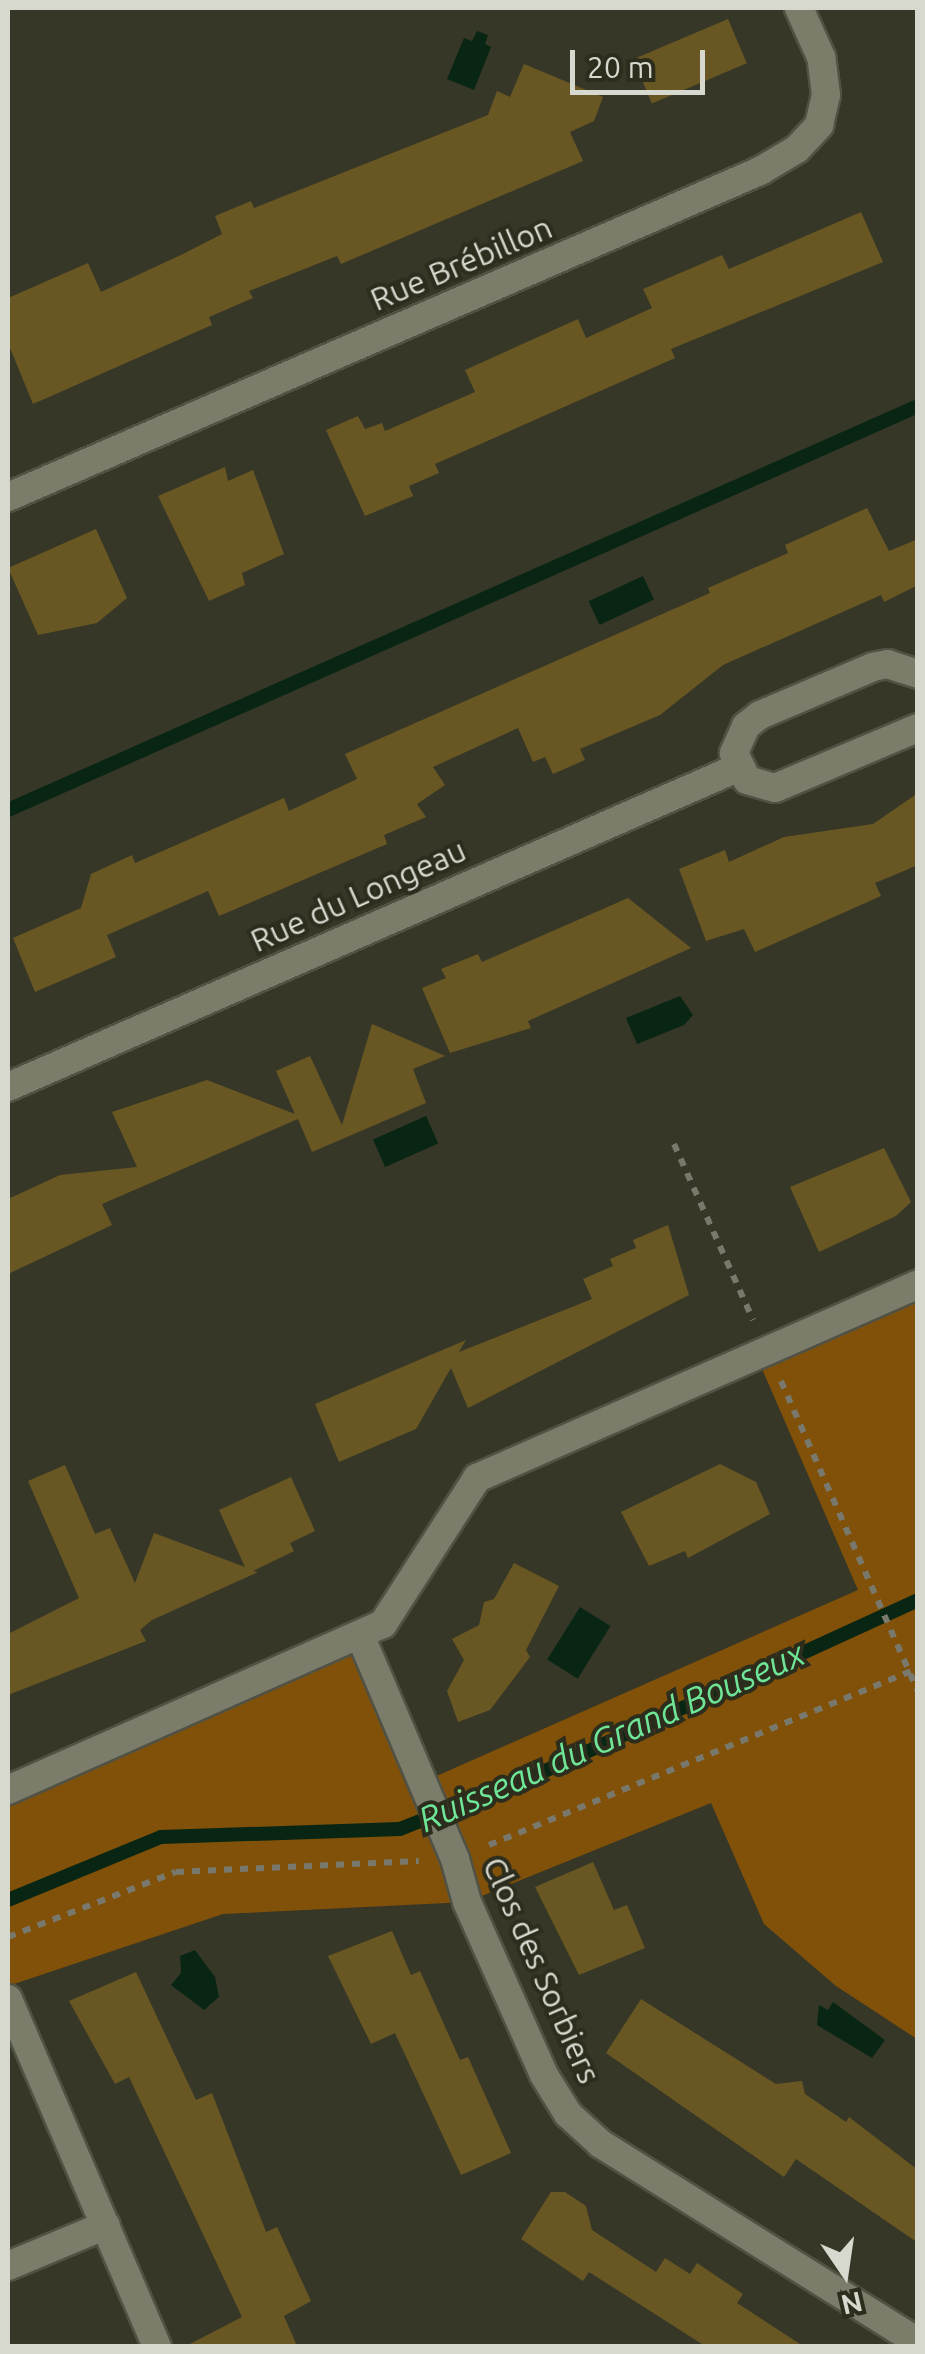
<!DOCTYPE html>
<html>
<head>
<meta charset="utf-8">
<style>
  body { margin:0 }
  #map { position:relative; width:925px; height:2354px; overflow:hidden; background:#363727; font-family:Ubuntu,sans-serif }
  div>[style] { position:absolute }
  .green>* { inset:0; background:#815109 }
  .water>* { inset:0; background:#092614; transform-origin:0 0 }
  .stream>* { height:14px; margin:-7px; padding:0 7px; transform-origin:7px; border-radius:7px; background:#092614 }
  .building>* { inset:0; background:#695723; transform-origin:0 0 }
  .path>* { height:6px; margin-top:-3px; transform-origin:0; background:repeating-linear-gradient(90deg,#78796c 0 8px,transparent 0 16px) }
  .roads { filter:drop-shadow(2px 0 #515244) drop-shadow(-2px 0 #515244) drop-shadow(0 2px #515244) drop-shadow(0 -2px #515244) }
  .minor>* { height:28px; margin:-14px; padding:0 14px; transform-origin:14px; border-radius:14px; background:#7b7c6a }
  span { translate:-50% -50%; white-space:nowrap; text-align:center; line-height:1.15; -webkit-text-stroke:8px #2c2d1d; paint-order:stroke }
  .street-label { font-size:32px; color:#d7d8ce }
  .water-label { font-size:35px; color:#6fe597; font-style:italic }
  .frame { position:absolute; inset:0; border:10px solid #d7d8ce; pointer-events:none }
  .north { position:absolute; left:795px; top:2224px; width:100px; height:100px; -webkit-text-stroke:8px #2c2d1d; paint-order:stroke; rotate:167deg; font-size:28px; font-weight:700; line-height:40px; text-align:center; color:#d7d8ce }
  .north::after { content:''; display:block; margin:auto; width:35px; height:45px; background:#d7d8ce; clip-path:polygon(50% 0,100% 100%,50% 72%,0 100%) }
  .scale { position:absolute; left:570px; top:50px; width:135px; height:45px; box-sizing:border-box; border:5px solid #d7d8ce; border-top:0; padding-left:12px; font-size:30px; line-height:35px; white-space:nowrap; color:#d7d8ce; -webkit-text-stroke:8px #2c2d1d; paint-order:stroke }
</style>
</head>
<body>
<div id="map">
  <div class="green">
    <div style="clip-path:polygon(917px 1284px,917px 2039px,836px 1986px,764px 1924px,711px 1803px,467px 1902px,223px 1914px,8px 1986px,8px 1790px,360px 1635px,423px 1782px,858px 1590px,756px 1355px)"></div>
  </div>
  <div class="water">
    <div style="clip-path:polygon(477px 31px,488px 35px,485px 44px,491px 47px,474px 90px,447px 79px,464px 38px,472px 41px)"></div>
    <div style="left:643px;top:576px;width:26px;height:60px;rotate:65deg"></div>
    <div style="clip-path:polygon(680px 996px,693px 1015px,684px 1025px,637px 1044px,626px 1018px)"></div>
    <div style="left:426px;top:1116px;width:30px;height:58px;rotate:66deg"></div>
    <div style="left:580px;top:1607px;width:36px;height:62px;rotate:32deg"></div>
    <div style="clip-path:polygon(195px 1950px,215px 1977px,219px 1997px,204px 2010px,171px 1985px,181px 1973px,180px 1956px)"></div>
    <div style="clip-path:polygon(833px 2002px,885px 2040px,872px 2058px,817px 2025px,819px 2005px,828px 2010px)"></div>
  </div>
  <div class="stream">
    <div style="left:8px;top:810px;width:996px;rotate:-23.94deg"></div>
    <div style="left:8px;top:1900px;width:165px;rotate:-22.4deg"></div>
    <div style="left:161px;top:1837px;width:239px;rotate:-1.9deg"></div>
    <div style="left:400px;top:1829px;width:146px;rotate:-21.7deg"></div>
    <div style="left:536px;top:1775px;width:420px;rotate:-24.6deg"></div>
  </div>
  <div class="building">
    <div style="left:728px;top:19px;width:48px;height:103px;rotate:67deg"></div>
    <div style="clip-path:polygon(524px 64px,603px 97px,594px 121px,570px 132px,583px 161px,341px 264px,337px 256px,249px 291px,253px 298px,209px 317px,212px 325px,33px 404px,8px 343px,8px 298px,88px 263px,101px 292px,183px 254px,222px 234px,215px 216px,251px 201px,254px 208px,488px 115px,497px 91px,510px 97px)"></div>
    <div style="clip-path:polygon(861px 212px,883px 262px,671px 349px,675px 358px,435px 464px,439px 473px,409px 486px,413px 496px,365px 516px,326px 430px,358px 416px,365px 429px,382px 423px,385px 431px,475px 392px,465px 370px,578px 319px,586px 338px,652px 308px,643px 289px,722px 255px,729px 269px)"></div>
    <div style="clip-path:polygon(225px 467px,228px 481px,253px 470px,284px 554px,242px 573px,245px 585px,209px 601px,158px 496px)"></div>
    <div style="clip-path:polygon(867px 508px,889px 551px,918px 539px,918px 585px,884px 602px,881px 595px,723px 665px,660px 715px,580px 749px,585px 760px,553px 774px,545px 757px,533px 762px,518px 728px,433px 767px,445px 785px,417px 804px,426px 817px,384px 835px,387px 844px,219px 916px,208px 891px,107px 935px,116px 957px,35px 992px,13px 938px,81px 908px,91px 874px,132px 855px,135px 863px,284px 798px,289px 811px,357px 779px,345px 754px,710px 593px,708px 588px,788px 553px,785px 545px)"></div>
    <div style="clip-path:polygon(96px 529px,127px 598px,97px 623px,38px 635px,8px 568px)"></div>
    <div style="clip-path:polygon(918px 793px,918px 865px,875px 883px,881px 896px,755px 952px,744px 929px,706px 941px,679px 869px,725px 850px,729px 862px,784px 837px,873px 824px)"></div>
    <div style="clip-path:polygon(628px 898px,691px 948px,528px 1021px,531px 1028px,450px 1053px,422px 988px,446px 978px,441px 969px,478px 954px,482px 962px)"></div>
    <div style="clip-path:polygon(372px 1024px,445px 1056px,413px 1069px,426px 1103px,312px 1152px,298px 1119px,102px 1204px,112px 1225px,8px 1274px,8px 1199px,60px 1175px,137px 1167px,112px 1112px,207px 1080px,295px 1114px,276px 1071px,310px 1056px,342px 1125px)"></div>
    <div style="clip-path:polygon(884px 1148px,911px 1202px,896px 1216px,819px 1252px,790px 1187px)"></div>
    <div style="clip-path:polygon(668px 1225px,689px 1295px,468px 1408px,451px 1368px,416px 1429px,339px 1462px,315px 1404px,466px 1340px,459px 1352px,592px 1299px,583px 1279px,613px 1266px,610px 1259px,636px 1248px,633px 1240px)"></div>
    <div style="clip-path:polygon(720px 1464px,756px 1482px,770px 1514px,688px 1558px,685px 1551px,649px 1566px,621px 1512px)"></div>
    <div style="clip-path:polygon(65px 1465px,95px 1534px,110px 1528px,135px 1583px,154px 1533px,245px 1567px,219px 1510px,291px 1477px,315px 1531px,290px 1543px,294px 1551px,253px 1571px,258px 1572px,152px 1620px,140px 1630px,146px 1641px,8px 1695px,8px 1634px,79px 1598px,28px 1481px)"></div>
    <div style="clip-path:polygon(514px 1563px,559px 1586px,526px 1650px,530px 1657px,490px 1710px,458px 1722px,447px 1691px,464px 1660px,452px 1639px,479px 1625px,484px 1602px,494px 1599px)"></div>
    <div style="clip-path:polygon(593px 1862px,614px 1910px,627px 1905px,645px 1948px,579px 1975px,535px 1887px)"></div>
    <div style="clip-path:polygon(392px 1931px,411px 1975px,420px 1971px,460px 2060px,468px 2057px,511px 2153px,461px 2175px,395px 2033px,371px 2044px,328px 1956px)"></div>
    <div style="clip-path:polygon(136px 1972px,196px 2100px,212px 2093px,266px 2232px,277px 2227px,311px 2301px,284px 2316px,297px 2346px,186px 2346px,242px 2317px,129px 2077px,115px 2084px,69px 2001px)"></div>
    <div style="clip-path:polygon(641px 1999px,776px 2084px,802px 2081px,805px 2094px,846px 2122px,849px 2117px,918px 2170px,918px 2243px,796px 2159px,784px 2177px,606px 2053px)"></div>
    <div style="clip-path:polygon(551px 2192px,565px 2192px,586px 2206px,592px 2230px,656px 2272px,665px 2258px,690px 2274px,697px 2263px,743px 2294px,737px 2303px,803px 2346px,705px 2346px,589px 2272px,583px 2281px,521px 2239px)"></div>
  </div>
  <div class="path">
    <div style="left:674px;top:1144px;width:193px;rotate:65.8deg"></div>
    <div style="left:781px;top:1381px;width:339px;rotate:66.2deg"></div>
    <div style="left:489px;top:1845px;width:464px;rotate:-22.4deg"></div>
    <div style="left:8px;top:1937px;width:180px;rotate:-21.2deg"></div>
    <div style="left:176px;top:1872px;width:243px;rotate:-2.6deg"></div>
  </div>
  <div class="roads">
    <div class="minor">
      <div style="left:8px;top:497px;width:820px;rotate:-23.44deg"></div>
      <div style="left:760px;top:171px;width:43px;rotate:-30.7deg"></div>
      <div style="left:797px;top:149px;width:33px;rotate:-47deg"></div>
      <div style="left:819px;top:125px;width:31px;rotate:-77deg"></div>
      <div style="left:826px;top:95px;width:38px;rotate:-97deg"></div>
      <div style="left:821px;top:57px;width:54px;rotate:-114.2deg"></div>
      <div style="left:918px;top:674px;width:32px;rotate:-162deg"></div>
      <div style="left:888px;top:664px;width:15px;rotate:169deg"></div>
      <div style="left:873px;top:667px;width:123px;rotate:157deg"></div>
      <div style="left:760px;top:715px;width:18px;rotate:142deg"></div>
      <div style="left:746px;top:726px;width:30px;rotate:114deg"></div>
      <div style="left:734px;top:753px;width:30px;rotate:64deg"></div>
      <div style="left:747px;top:780px;width:29px;rotate:16deg"></div>
      <div style="left:775px;top:788px;width:155px;rotate:-22.8deg"></div>
      <div style="left:8px;top:1087px;width:796px;rotate:-23.63deg"></div>
      <div style="left:360px;top:1635px;width:243px;rotate:67deg"></div>
      <div style="left:455px;top:1859px;width:45px;rotate:74.4deg"></div>
      <div style="left:467px;top:1902px;width:189px;rotate:66deg"></div>
      <div style="left:544px;top:2075px;width:46px;rotate:58.4deg"></div>
      <div style="left:568px;top:2114px;width:45px;rotate:42.3deg"></div>
      <div style="left:601px;top:2144px;width:374px;rotate:32deg"></div>
      <div style="left:8px;top:1790px;width:410px;rotate:-23.9deg"></div>
      <div style="left:383px;top:1624px;width:174px;rotate:-57.2deg"></div>
      <div style="left:477px;top:1478px;width:482px;rotate:-23.7deg"></div>
      <div style="left:8px;top:1999px;width:378px;rotate:66.8deg"></div>
      <div style="left:8px;top:2266px;width:106px;rotate:-22.7deg"></div>
    </div>
  </div>
  <div class="street-label">
    <span style="left:461px;top:263px;rotate:-23deg">Rue Brébillon</span>
    <span style="left:358px;top:895px;rotate:-24deg">Rue du Longeau</span>
    <span style="left:542px;top:1970px;rotate:66deg">Clos des Sorbiers</span>
  </div>
  <div class="water-label">
    <span style="left:611px;top:1736px;rotate:-24deg">Ruisseau du Grand Bouseux</span>
  </div>
  <div class="frame"></div>
  <div class="north">N</div>
  <div class="scale">20 m</div>
</div>
</body>
</html>
